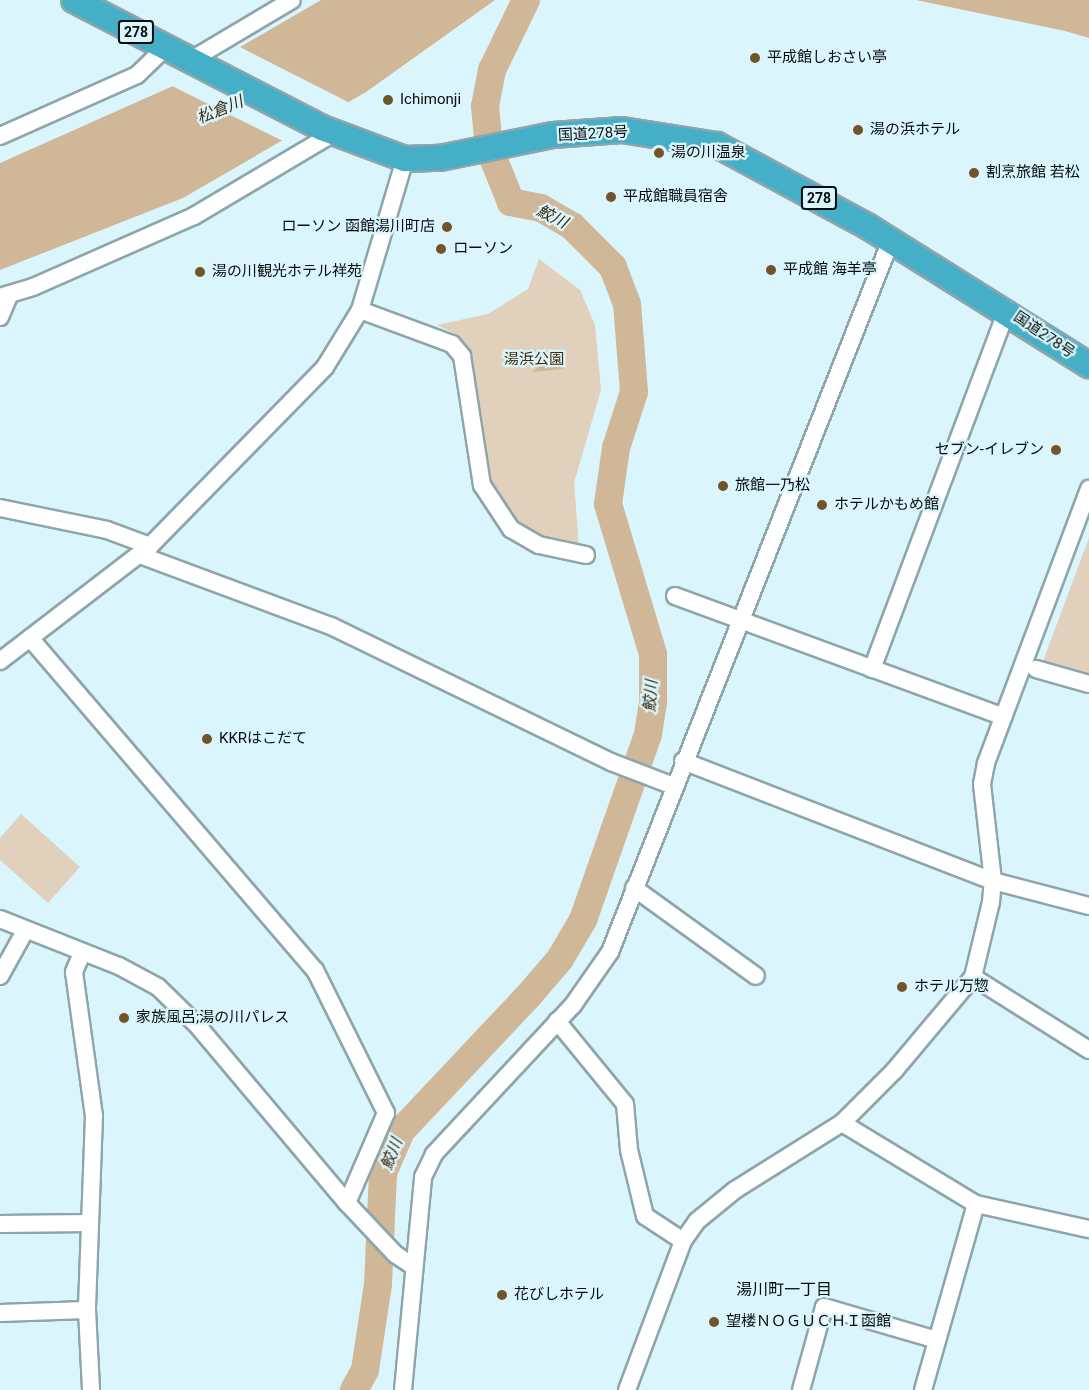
<!DOCTYPE html>
<html>
<head>
<meta charset="utf-8">
<style>
  body { margin:0 }
  #map { position:relative; width:1089px; height:1390px; overflow:hidden; background:#dbf5fc; font-family:Roboto,"Noto Sans JP",sans-serif }
  div>[style] { position:absolute }
  .green>* { inset:0; background:#e0d0bc }
  .water>* { inset:0; background:#d0b798 }
  .pier>* { inset:0; background:#dbf5fc }
  .river>* { height:28px; margin:-14px; padding:0 14px; transform-origin:14px; border-radius:14px; background:#d0b798 }
  .roads { filter:drop-shadow(2px 0 #8da5ab) drop-shadow(-2px 0 #8da5ab) drop-shadow(0 2px #8da5ab) drop-shadow(0 -2px #8da5ab) }
  .minor>* { height:16px; margin:-8px; padding:0 8px; transform-origin:8px; border-radius:8px; background:#fff }
  .highway>* { height:24px; margin:-12px; padding:0 12px; transform-origin:12px; border-radius:12px; background:#45afc7 }
  .dots>* { width:16px; height:16px; translate:-50% -50%; box-sizing:border-box; border:3px solid #dbf5fc; border-radius:50% }
  span { translate:-50% -50%; white-space:nowrap; text-align:center; line-height:1.15; -webkit-text-stroke:4.5px #dbf5fc; paint-order:stroke }
  .shield-label span { padding:2px 4px; background:#dbf5fc; border:2px solid; border-radius:4px; -webkit-text-stroke-width:0 }
  .shield-label { font-size:14px; color:#050d0f; font-weight:700 }
  .poi-label { font-size:15px; color:#050d0f }
  .left { translate:0 -50%; text-align:left }
  .right { translate:-100% -50%; text-align:right }
  .street-label { font-size:15px; color:#050d0f }
  .park-label { font-size:15px; color:#422900 }
  .water-label { font-size:16px; color:#39270c; font-style:italic }
  .neighbourhood-label { font-size:16px; color:#050d0f }
</style>
</head>
<body>
<div id="map">
  <div class="green">
    <div style="clip-path:polygon(539px 259px,580px 290px,595px 325px,601px 390px,574px 483px,579px 547px,537px 535px,507px 512px,488px 478px,469px 356px,458px 335px,437px 325px,488px 314px,528px 289px)"></div>
    <div style="clip-path:polygon(1089px 538px,1089px 677px,1042px 664px)"></div>
    <div style="clip-path:polygon(21px 814px,80px 867px,48px 903px,0 860px,0 838px)"></div>
  </div>
  <div class="water">
    <div style="clip-path:polygon(321px 0,495px 0,366px 92px,183px 198px,0 270px,0 163px,173px 86px)"></div>
    <div style="clip-path:polygon(916px 0,1089px 0,1089px 38px,1065px 31px)"></div>
    <div style="clip-path:polygon(557px 352px,565px 357px,563px 369px,532px 372px)"></div>
  </div>
  <div class="pier">
    <div style="clip-path:polygon(240px 47px,352px 104px,285px 142px,170px 85px)"></div>
  </div>
  <div class="river">
    <div style="left:354px;top:1390px;width:23px;rotate:-61deg"></div>
    <div style="left:365px;top:1370px;width:87px;rotate:-81.4deg"></div>
    <div style="left:378px;top:1284px;width:111px;rotate:-87.4deg"></div>
    <div style="left:383px;top:1173px;width:46px;rotate:-66.8deg"></div>
    <div style="left:401px;top:1131px;width:188px;rotate:-46.7deg"></div>
    <div style="left:530px;top:994px;width:46px;rotate:-49.4deg"></div>
    <div style="left:560px;top:959px;width:45px;rotate:-59.5deg"></div>
    <div style="left:583px;top:920px;width:197px;rotate:-70.7deg"></div>
    <div style="left:648px;top:734px;width:33px;rotate:-81deg"></div>
    <div style="left:653px;top:701px;width:47px;rotate:-90deg"></div>
    <div style="left:653px;top:654px;width:157px;rotate:-106.7deg"></div>
    <div style="left:608px;top:504px;width:57px;rotate:-81.9deg"></div>
    <div style="left:616px;top:448px;width:59px;rotate:-72.2deg"></div>
    <div style="left:634px;top:392px;width:88px;rotate:-94.5deg"></div>
    <div style="left:627px;top:304px;width:40px;rotate:-111deg"></div>
    <div style="left:613px;top:267px;width:58px;rotate:-135deg"></div>
    <div style="left:572px;top:226px;width:36px;rotate:-150deg"></div>
    <div style="left:541px;top:208px;width:31px;rotate:-169deg"></div>
    <div style="left:511px;top:202px;width:58px;rotate:-112.2deg"></div>
    <div style="left:489px;top:148px;width:42px;rotate:-95.4deg"></div>
    <div style="left:485px;top:106px;width:37px;rotate:-79deg"></div>
    <div style="left:492px;top:70px;width:78px;rotate:-64.1deg"></div>
  </div>
  <div class="roads">
    <div class="minor">
      <div style="left:191px;top:60px;width:117px;rotate:-30.7deg"></div>
      <div style="left:0;top:136px;width:150px;rotate:-24deg"></div>
      <div style="left:137px;top:75px;width:40px;rotate:-44deg"></div>
      <div style="left:0;top:297px;width:34px;rotate:-17deg"></div>
      <div style="left:33px;top:287px;width:176px;rotate:-23.8deg"></div>
      <div style="left:194px;top:216px;width:163px;rotate:-30.7deg"></div>
      <div style="left:360px;top:310px;width:98px;rotate:20.3deg"></div>
      <div style="left:452px;top:344px;width:16px;rotate:50deg"></div>
      <div style="left:462px;top:356px;width:131px;rotate:81.2deg"></div>
      <div style="left:482px;top:485px;width:53px;rotate:56.6deg"></div>
      <div style="left:511px;top:529px;width:32px;rotate:30deg"></div>
      <div style="left:539px;top:545px;width:48px;rotate:12deg"></div>
      <div style="left:0;top:317px;width:25px;rotate:-67deg"></div>
      <div style="left:0;top:508px;width:109px;rotate:11.6deg"></div>
      <div style="left:107px;top:530px;width:46px;rotate:20.4deg"></div>
      <div style="left:140px;top:555px;width:204px;rotate:20.4deg"></div>
      <div style="left:331px;top:626px;width:311px;rotate:25.9deg"></div>
      <div style="left:611px;top:762px;width:67px;rotate:20.9deg"></div>
      <div style="left:675px;top:596px;width:350px;rotate:20.2deg"></div>
      <div style="left:30px;top:638px;width:438px;rotate:49.4deg"></div>
      <div style="left:315px;top:970px;width:160px;rotate:63.6deg"></div>
      <div style="left:386px;top:1113px;width:98px;rotate:113.4deg"></div>
      <div style="left:0;top:661px;width:189px;rotate:-37.5deg"></div>
      <div style="left:150px;top:546px;width:250px;rotate:-45.6deg"></div>
      <div style="left:325px;top:367px;width:67px;rotate:-58.4deg"></div>
      <div style="left:360px;top:310px;width:158px;rotate:-73.4deg"></div>
      <div style="left:872px;top:669px;width:384px;rotate:-69.4deg"></div>
      <div style="left:1036px;top:669px;width:55px;rotate:15.8deg"></div>
      <div style="left:683px;top:761px;width:332px;rotate:21.2deg"></div>
      <div style="left:993px;top:881px;width:99px;rotate:14.6deg"></div>
      <div style="left:634px;top:888px;width:150px;rotate:35.8deg"></div>
      <div style="left:0;top:919px;width:128px;rotate:21.6deg"></div>
      <div style="left:119px;top:966px;width:44px;rotate:28.3deg"></div>
      <div style="left:158px;top:987px;width:54px;rotate:44.3deg"></div>
      <div style="left:197px;top:1025px;width:233px;rotate:49.9deg"></div>
      <div style="left:347px;top:1203px;width:70px;rotate:46.7deg"></div>
      <div style="left:395px;top:1254px;width:22px;rotate:34deg"></div>
      <div style="left:82px;top:953px;width:21px;rotate:113deg"></div>
      <div style="left:74px;top:972px;width:145px;rotate:82.1deg"></div>
      <div style="left:94px;top:1116px;width:194px;rotate:92.1deg"></div>
      <div style="left:87px;top:1310px;width:80px;rotate:87.1deg"></div>
      <div style="left:0;top:976px;width:51px;rotate:-60.9deg"></div>
      <div style="left:973px;top:977px;width:137px;rotate:32.2deg"></div>
      <div style="left:557px;top:1021px;width:107px;rotate:50.7deg"></div>
      <div style="left:625px;top:1104px;width:46px;rotate:85deg"></div>
      <div style="left:629px;top:1150px;width:68px;rotate:76.4deg"></div>
      <div style="left:645px;top:1216px;width:45px;rotate:33.3deg"></div>
      <div style="left:842px;top:1123px;width:157px;rotate:31.2deg"></div>
      <div style="left:976px;top:1204px;width:116px;rotate:12.5deg"></div>
      <div style="left:0;top:1224px;width:89px;rotate:-0.6deg"></div>
      <div style="left:0;top:1313px;width:87px;rotate:-2deg"></div>
      <div style="left:403px;top:1390px;width:214px;rotate:-84.6deg"></div>
      <div style="left:423px;top:1177px;width:25px;rotate:-64deg"></div>
      <div style="left:434px;top:1154px;width:204px;rotate:-47deg"></div>
      <div style="left:573px;top:1005px;width:65px;rotate:-55.1deg"></div>
      <div style="left:610px;top:952px;width:765px;rotate:-68.46deg"></div>
      <div style="left:627px;top:1390px;width:159px;rotate:-69.4deg"></div>
      <div style="left:683px;top:1241px;width:24px;rotate:-55deg"></div>
      <div style="left:697px;top:1221px;width:49px;rotate:-39.2deg"></div>
      <div style="left:735px;top:1190px;width:126px;rotate:-32.1deg"></div>
      <div style="left:842px;top:1123px;width:74px;rotate:-45deg"></div>
      <div style="left:894px;top:1071px;width:123px;rotate:-50deg"></div>
      <div style="left:973px;top:977px;width:77px;rotate:-76.5deg"></div>
      <div style="left:991px;top:902px;width:21px;rotate:-85deg"></div>
      <div style="left:993px;top:881px;width:98px;rotate:-96.5deg"></div>
      <div style="left:982px;top:784px;width:21px;rotate:-79deg"></div>
      <div style="left:986px;top:763px;width:293px;rotate:-69.4deg"></div>
      <div style="left:801px;top:1390px;width:86px;rotate:-74.5deg"></div>
      <div style="left:824px;top:1307px;width:118px;rotate:16.3deg"></div>
      <div style="left:923px;top:1390px;width:193px;rotate:-74.1deg"></div>
    </div>
    <div class="highway">
      <div style="left:74px;top:0;width:279px;rotate:27.3deg"></div>
      <div style="left:322px;top:128px;width:89px;rotate:20.5deg"></div>
      <div style="left:405px;top:159px;width:35px;rotate:-2deg"></div>
      <div style="left:440px;top:158px;width:115px;rotate:-11.5deg"></div>
      <div style="left:553px;top:135px;width:69px;rotate:-4.1deg"></div>
      <div style="left:622px;top:130px;width:96px;rotate:9deg"></div>
      <div style="left:717px;top:145px;width:170px;rotate:28.4deg"></div>
      <div style="left:867px;top:226px;width:262px;rotate:32.1deg"></div>
    </div>
  </div>
  <div class="dots">
    <div style="left:755px;top:58px;background:#725429"></div>
    <div style="left:388px;top:100px;background:#725429"></div>
    <div style="left:858px;top:130px;background:#725429"></div>
    <div style="left:659px;top:153px;background:#725429"></div>
    <div style="left:974px;top:173px;background:#725429"></div>
    <div style="left:611px;top:197px;background:#725429"></div>
    <div style="left:447px;top:227px;background:#725429"></div>
    <div style="left:441px;top:249px;background:#725429"></div>
    <div style="left:771px;top:270px;background:#725429"></div>
    <div style="left:200px;top:272px;background:#725429"></div>
    <div style="left:1056px;top:450px;background:#725429"></div>
    <div style="left:723px;top:486px;background:#725429"></div>
    <div style="left:822px;top:505px;background:#725429"></div>
    <div style="left:207px;top:739px;background:#725429"></div>
    <div style="left:902px;top:987px;background:#725429"></div>
    <div style="left:124px;top:1018px;background:#725429"></div>
    <div style="left:502px;top:1295px;background:#725429"></div>
    <div style="left:714px;top:1322px;background:#725429"></div>
  </div>
  <div class="shield-label">
    <span style="left:136px;top:32px">278</span>
    <span style="left:819px;top:198px">278</span>
  </div>
  <div class="poi-label">
    <span class="left" style="left:767px;top:58px">平成館しおさい亭</span>
    <span class="left" style="left:400px;top:100px">Ichimonji</span>
    <span class="left" style="left:870px;top:130px">湯の浜ホテル</span>
    <span class="left" style="left:671px;top:153px">湯の川温泉</span>
    <span class="left" style="left:986px;top:173px">割烹旅館 若松</span>
    <span class="left" style="left:623px;top:197px">平成館職員宿舎</span>
    <span class="right" style="left:435px;top:227px">ローソン 函館湯川町店</span>
    <span class="left" style="left:453px;top:249px">ローソン</span>
    <span class="left" style="left:783px;top:270px">平成館 海羊亭</span>
    <span class="left" style="left:212px;top:272px">湯の川観光ホテル祥苑</span>
    <span class="right" style="left:1044px;top:450px">セブン-イレブン</span>
    <span class="left" style="left:735px;top:486px">旅館一乃松</span>
    <span class="left" style="left:834px;top:505px">ホテルかもめ館</span>
    <span class="left" style="left:219px;top:739px">KKRはこだて</span>
    <span class="left" style="left:914px;top:987px">ホテル万惣</span>
    <span class="left" style="left:136px;top:1018px">家族風呂;湯の川パレス</span>
    <span class="left" style="left:514px;top:1295px">花びしホテル</span>
    <span class="left" style="left:726px;top:1322px">望楼ＮＯＧＵＣＨＩ函館</span>
  </div>
  <div class="street-label">
    <span style="left:593px;top:134px;rotate:-3deg">国道278号</span>
    <span style="left:1044px;top:335px;rotate:34deg">国道278号</span>
  </div>
  <div class="park-label">
    <span style="left:534px;top:360px">湯浜公園</span>
  </div>
  <div class="water-label">
    <span style="left:220px;top:110px;rotate:-22deg">松倉川</span>
    <span style="left:552px;top:217px;rotate:27deg">鮫川</span>
    <span style="left:651px;top:696px;rotate:-86deg">鮫川</span>
    <span style="left:392px;top:1154px;rotate:-69deg">鮫川</span>
  </div>
  <div class="neighbourhood-label">
    <span style="left:784px;top:1290px">湯川町一丁目</span>
  </div>
</div>
</body>
</html>
